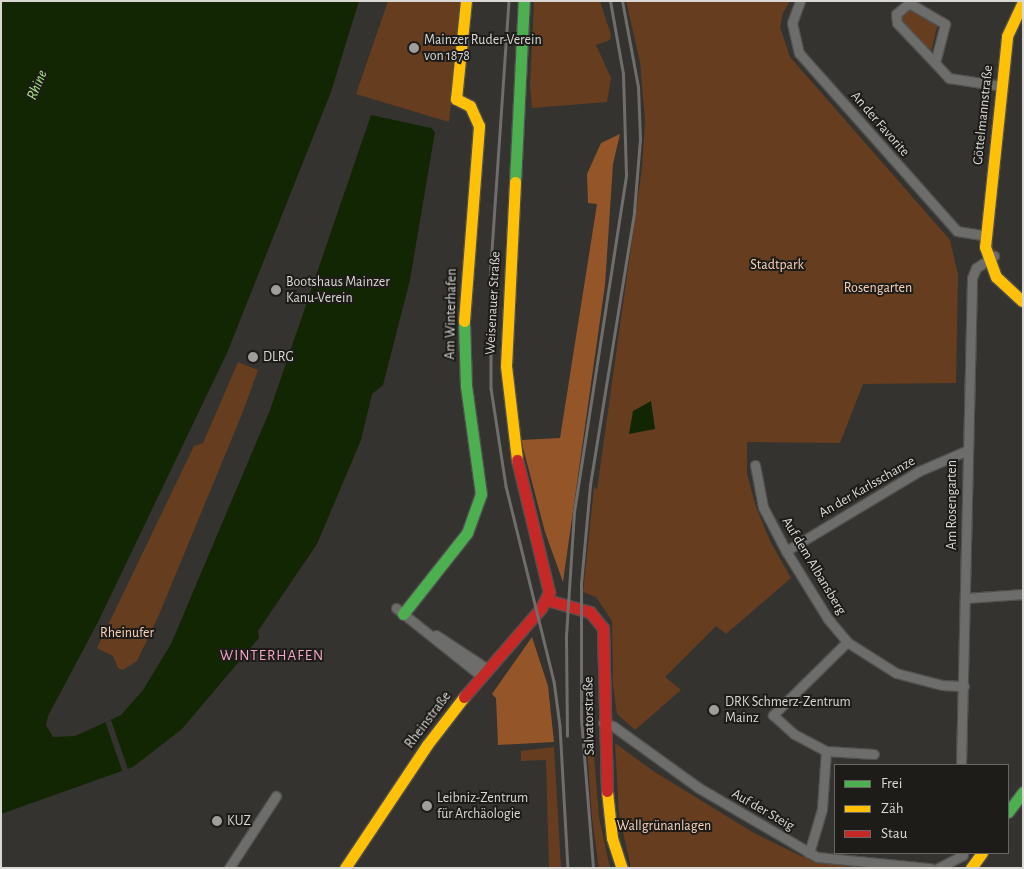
<!DOCTYPE html>
<html>
<head>
<meta charset="utf-8">
<style>
  body { margin:0 }
  #map { position:relative; width:1024px; height:869px; overflow:hidden; background:#34332f; font-family:"Alegreya Sans",sans-serif }
  div>[style] { position:absolute }
  .green>* { inset:0; background:#673d20 }
  .forest>* { inset:0; background:#945529 }
  .water>* { inset:0; background:#122604 }
  .pier>* { inset:0; background:#34332f; transform-origin:0 0 }
  .roads { filter:drop-shadow(1px 0 #51504e) drop-shadow(-1px 0 #51504e) drop-shadow(0 1px #51504e) drop-shadow(0 -1px #51504e) }
  .street>* { height:9px; margin:-4.5px; padding:0 4.5px; transform-origin:4.5px; border-radius:4.5px; background:#6d6e6b }
  .fast>* { height:11px; margin:-5.5px; padding:0 5.5px; transform-origin:5.5px; border-radius:5.5px; background:#4caf50 }
  .slow>* { height:11px; margin:-5.5px; padding:0 5.5px; transform-origin:5.5px; border-radius:5.5px; background:#ffc107 }
  .jam>* { height:11px; margin:-5.5px; padding:0 5.5px; transform-origin:5.5px; border-radius:5.5px; background:#c62828 }
  .rail>* { height:2.5px; margin:-1.25px; padding:0 1.25px; transform-origin:1.25px; border-radius:1.25px; background:#6f6e6c }
  .dots>* { width:14px; height:14px; translate:-50% -50%; box-sizing:border-box; border:2px solid #1d1c19; border-radius:50% }
  span { translate:-50% -50%; white-space:nowrap; text-align:center; line-height:1.15; -webkit-text-stroke:4px #1d1c19; paint-order:stroke }
  .poi-label { font-size:14px; color:#d9d8d4 }
  .left { translate:0 -50%; text-align:left }
  .street-label { font-size:14px; color:#d9d8d4 }
  .park-label { font-size:14px; color:#fcd2ba }
  .water-label { font-size:15px; color:#ace985; font-style:italic }
  .neighbourhood-label { font-size:15px; color:#f3a6c9; letter-spacing:1px }
  .frame { position:absolute; inset:0; border:2px solid #d9d8d4; pointer-events:none }
  .legend { position:absolute; left:834px; top:764px; width:175px; height:90px; box-sizing:border-box; background:#1d1c19; border:1px solid #686764; margin:0; padding:6px 9px; list-style:none; font-size:15px; color:#d9d8d4 }
  .legend li { display:flex; align-items:center; gap:10px; height:25px }
  .legend b { width:25px; border:1px solid #686764 }
</style>
</head>
<body>
<div id="map">
  <div class="green">
    <div style="clip-path:polygon(388px 1px,462px 1px,449px 122px,356px 94px)"></div>
    <div style="clip-path:polygon(534px 1px,600px 1px,611px 35px,610px 40px,596px 45px,611px 78px,607px 102px,532px 108px,530px 86px)"></div>
    <div style="clip-path:polygon(626px 1px,790px 1px,783px 13px,780px 27px,790px 57px,950px 240px,958px 275px,956px 383px,863px 384px,840px 443px,747px 442px,747px 474px,756px 507px,771px 543px,791px 578px,726px 634px,716px 626px,665px 677px,681px 690px,635px 730px,617px 714px,613px 685px,612px 621px,596px 597px,583px 592px,594px 487px,597px 490px,642px 168px,645px 121px,640px 62px)"></div>
    <div style="clip-path:polygon(910px 7px,938px 23px,931px 52px,901px 22px,901px 15px)"></div>
    <div style="clip-path:polygon(238px 362px,258px 370px,242px 414px,158px 617px,137px 661px,123px 670px,118px 668px,113px 656px,97px 648px,194px 446px,203px 443px)"></div>
    <div style="clip-path:polygon(593px 743px,599px 818px,610px 868px,599px 868px,592px 818px,587px 746px)"></div>
    <div style="clip-path:polygon(615px 743px,653px 771px,754px 833px,803px 857px,804px 854px,825px 863px,879px 868px,631px 868px,619px 814px)"></div>
    <div style="clip-path:polygon(554px 747px,561px 868px,549px 868px,546px 760px,521px 761px,521px 751px)"></div>
  </div>
  <div class="forest">
    <div style="clip-path:polygon(620px 134px,613px 164px,605px 285px,563px 582px,545px 532px,521px 440px,560px 438px,597px 204px,588px 203px,587px 174px,601px 143px)"></div>
    <div style="clip-path:polygon(532px 637px,548px 686px,554px 742px,498px 745px,496px 698px,492px 694px)"></div>
  </div>
  <div class="water">
    <div style="clip-path:polygon(1px 1px,359px 1px,331px 92px,227px 353px,98px 622px,48px 716px,46px 725px,53px 737px,75px 736px,121px 715px,143px 690px,171px 644px,270px 410px,371px 115px,431px 128px,435px 132px,410px 280px,383px 385px,372px 394px,361px 440px,317px 544px,258px 631px,259px 638px,182px 729px,133px 767px,1px 814px)"></div>
    <div style="clip-path:polygon(651px 401px,655px 429px,629px 434px,633px 411px)"></div>
  </div>
  <div class="pier">
    <div style="left:111px;top:720px;width:53px;height:6px;rotate:71deg"></div>
  </div>
  <div class="roads">
    <div class="street">
      <div style="left:800px;top:1px;width:23px;rotate:110deg"></div>
      <div style="left:792px;top:23px;width:31px;rotate:77deg"></div>
      <div style="left:799px;top:53px;width:238px;rotate:48.4deg"></div>
      <div style="left:957px;top:231px;width:30px;rotate:9deg"></div>
      <div style="left:935px;top:63px;width:55px;rotate:-133.5deg"></div>
      <div style="left:897px;top:23px;width:9px;rotate:-96deg"></div>
      <div style="left:896px;top:14px;width:17px;rotate:-40deg"></div>
      <div style="left:909px;top:3px;width:42px;rotate:30.3deg"></div>
      <div style="left:945px;top:24px;width:40px;rotate:104.4deg"></div>
      <div style="left:935px;top:63px;width:21px;rotate:47deg"></div>
      <div style="left:949px;top:78px;width:53px;rotate:8.7deg"></div>
      <div style="left:755px;top:465px;width:43px;rotate:79.2deg"></div>
      <div style="left:763px;top:507px;width:50px;rotate:62.4deg"></div>
      <div style="left:786px;top:551px;width:80px;rotate:58.3deg"></div>
      <div style="left:828px;top:619px;width:30px;rotate:50deg"></div>
      <div style="left:847px;top:642px;width:58px;rotate:32.3deg"></div>
      <div style="left:896px;top:673px;width:48px;rotate:14.6deg"></div>
      <div style="left:942px;top:685px;width:22px;rotate:3deg"></div>
      <div style="left:786px;top:551px;width:155px;rotate:-31deg"></div>
      <div style="left:919px;top:471px;width:51px;rotate:-23.1deg"></div>
      <div style="left:966px;top:598px;width:57px;rotate:-4deg"></div>
      <div style="left:396px;top:608px;width:107px;rotate:38.6deg"></div>
      <div style="left:436px;top:635px;width:60px;rotate:33.4deg"></div>
      <div style="left:603px;top:723px;width:10px;rotate:17deg"></div>
      <div style="left:613px;top:726px;width:106px;rotate:35.8deg"></div>
      <div style="left:699px;top:788px;width:137px;rotate:30.3deg"></div>
      <div style="left:817px;top:857px;width:114px;rotate:5.6deg"></div>
      <div style="left:826px;top:751px;width:48px;rotate:3.6deg"></div>
      <div style="left:961px;top:765px;width:487px;rotate:-88.7deg"></div>
      <div style="left:972px;top:278px;width:11px;rotate:-68deg"></div>
      <div style="left:976px;top:268px;width:22px;rotate:-34deg"></div>
      <div style="left:809px;top:853px;width:46px;rotate:-73.5deg"></div>
      <div style="left:822px;top:809px;width:58px;rotate:-86.1deg"></div>
      <div style="left:826px;top:751px;width:36px;rotate:-152deg"></div>
      <div style="left:794px;top:734px;width:28px;rotate:-138deg"></div>
      <div style="left:773px;top:715px;width:104px;rotate:-44.6deg"></div>
      <div style="left:229px;top:868px;width:86px;rotate:-56.9deg"></div>
      <div style="left:938px;top:868px;width:28px;rotate:-27deg"></div>
    </div>
    <div class="fast">
      <div style="left:515px;top:182px;width:181px;rotate:-87.2deg"></div>
      <div style="left:403px;top:614px;width:103px;rotate:-51.7deg"></div>
      <div style="left:467px;top:533px;width:41px;rotate:-70.3deg"></div>
      <div style="left:481px;top:494px;width:109px;rotate:-97.9deg"></div>
      <div style="left:466px;top:386px;width:65px;rotate:-91.8deg"></div>
      <div style="left:1008px;top:812px;width:25px;rotate:-53deg"></div>
    </div>
    <div class="slow">
      <div style="left:515px;top:182px;width:184px;rotate:92.8deg"></div>
      <div style="left:506px;top:366px;width:95px;rotate:83.3deg"></div>
      <div style="left:1022px;top:301px;width:35px;rotate:-137deg"></div>
      <div style="left:996px;top:277px;width:32px;rotate:-110deg"></div>
      <div style="left:985px;top:247px;width:212px;rotate:-84deg"></div>
      <div style="left:1007px;top:36px;width:38px;rotate:-65deg"></div>
      <div style="left:464px;top:321px;width:196px;rotate:-85.6deg"></div>
      <div style="left:479px;top:126px;width:22px;rotate:-114deg"></div>
      <div style="left:470px;top:106px;width:16px;rotate:-153deg"></div>
      <div style="left:456px;top:99px;width:99px;rotate:-84.2deg"></div>
      <div style="left:607px;top:791px;width:47px;rotate:83.9deg"></div>
      <div style="left:612px;top:838px;width:32px;rotate:72deg"></div>
      <div style="left:345px;top:868px;width:148px;rotate:-56.3deg"></div>
      <div style="left:427px;top:745px;width:61px;rotate:-52.4deg"></div>
      <div style="left:971px;top:868px;width:19px;rotate:-54deg"></div>
    </div>
    <div class="jam">
      <div style="left:547px;top:600px;width:45px;rotate:15.6deg"></div>
      <div style="left:590px;top:612px;width:21px;rotate:51deg"></div>
      <div style="left:603px;top:628px;width:163px;rotate:88.6deg"></div>
      <div style="left:464px;top:697px;width:118px;rotate:-49.1deg"></div>
      <div style="left:541px;top:608px;width:18px;rotate:-63deg"></div>
      <div style="left:549px;top:592px;width:136px;rotate:-103.6deg"></div>
    </div>
  </div>
  <div class="rail">
    <div style="left:509px;top:1px;width:268px;rotate:93.9deg"></div>
    <div style="left:491px;top:268px;width:120px;rotate:90deg"></div>
    <div style="left:491px;top:388px;width:99px;rotate:81.3deg"></div>
    <div style="left:506px;top:486px;width:201px;rotate:76.2deg"></div>
    <div style="left:554px;top:681px;width:45px;rotate:82.4deg"></div>
    <div style="left:560px;top:726px;width:142px;rotate:86.8deg"></div>
    <div style="left:567px;top:736px;width:100px;rotate:-90.6deg"></div>
    <div style="left:566px;top:636px;width:124px;rotate:-86.3deg"></div>
    <div style="left:574px;top:512px;width:341px;rotate:-81.2deg"></div>
    <div style="left:626px;top:175px;width:101px;rotate:-91.7deg"></div>
    <div style="left:623px;top:74px;width:74px;rotate:-100.1deg"></div>
    <div style="left:593px;top:868px;width:149px;rotate:-94.6deg"></div>
    <div style="left:581px;top:719px;width:135px;rotate:-90deg"></div>
    <div style="left:581px;top:584px;width:99px;rotate:-84.8deg"></div>
    <div style="left:590px;top:485px;width:277px;rotate:-80.8deg"></div>
    <div style="left:634px;top:212px;width:73px;rotate:-85.3deg"></div>
    <div style="left:640px;top:139px;width:52px;rotate:-92.2deg"></div>
    <div style="left:638px;top:87px;width:87px;rotate:-100.5deg"></div>
  </div>
  <div class="dots">
    <div style="left:414px;top:48px;background:#9f9e9a"></div>
    <div style="left:276px;top:290px;background:#9f9e9a"></div>
    <div style="left:253px;top:357px;background:#9f9e9a"></div>
    <div style="left:714px;top:710px;background:#9f9e9a"></div>
    <div style="left:427px;top:806px;background:#9f9e9a"></div>
    <div style="left:217px;top:821px;background:#9f9e9a"></div>
  </div>
  <div class="poi-label">
    <span class="left" style="left:424px;top:48px">Mainzer Ruder-Verein<br>von 1878</span>
    <span class="left" style="left:286px;top:290px">Bootshaus Mainzer<br>Kanu-Verein</span>
    <span class="left" style="left:263px;top:357px">DLRG</span>
    <span class="left" style="left:725px;top:710px">DRK Schmerz-Zentrum<br>Mainz</span>
    <span class="left" style="left:437px;top:806px">Leibniz-Zentrum<br>für Archäologie</span>
    <span class="left" style="left:227px;top:821px">KUZ</span>
  </div>
  <div class="street-label">
    <span style="left:983px;top:115px;rotate:-84deg">Göttelmannstraße</span>
    <span style="left:880px;top:124px;rotate:49deg">An der Favorite</span>
    <span style="left:493px;top:303px;rotate:-87deg">Weisenauer Straße</span>
    <span style="left:451px;top:314px;rotate:-89deg">Am Winterhafen</span>
    <span style="left:867px;top:487px;rotate:-30deg">An der Karlsschanze</span>
    <span style="left:952px;top:505px;rotate:-90deg">Am Rosengarten</span>
    <span style="left:814px;top:566px;rotate:59deg">Auf dem Albansberg</span>
    <span style="left:589px;top:716px;rotate:-91deg">Salvatorstraße</span>
    <span style="left:428px;top:720px;rotate:-53deg">Rheinstraße</span>
    <span style="left:763px;top:810px;rotate:30deg">Auf der Steig</span>
  </div>
  <div class="park-label">
    <span style="left:777px;top:265px">Stadtpark</span>
    <span style="left:878px;top:288px">Rosengarten</span>
    <span style="left:127px;top:633px">Rheinufer</span>
    <span style="left:664px;top:826px">Wallgrünanlagen</span>
  </div>
  <div class="water-label">
    <span style="left:37px;top:85px;rotate:-67deg">Rhine</span>
  </div>
  <div class="neighbourhood-label">
    <span style="left:272px;top:656px">WINTERHAFEN</span>
  </div>
  <div class="frame"></div>
  <ul class="legend">
  <li><b style="height:6px;background:#4caf50"></b>Frei</li>
  <li><b style="height:6px;background:#ffc107"></b>Zäh</li>
  <li><b style="height:6px;background:#c62828"></b>Stau</li>
  </ul>
</div>
</body>
</html>
